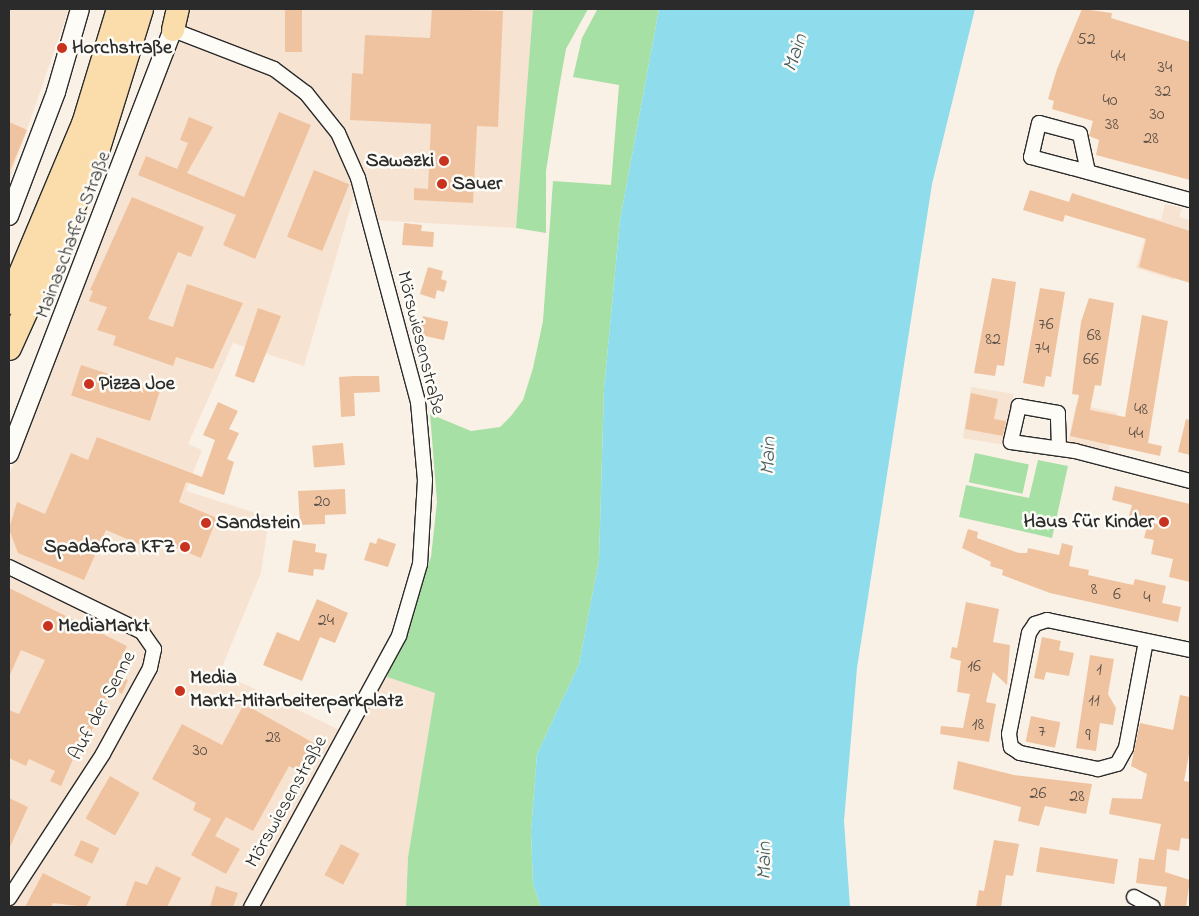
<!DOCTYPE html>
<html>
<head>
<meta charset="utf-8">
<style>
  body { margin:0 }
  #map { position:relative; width:1199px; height:916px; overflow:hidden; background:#faf1e6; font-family:"Indie Flower",sans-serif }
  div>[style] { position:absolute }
  .built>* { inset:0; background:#f7e3d1; transform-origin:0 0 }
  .green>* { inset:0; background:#a7e0a5; transform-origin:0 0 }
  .water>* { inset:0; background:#8edcec }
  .building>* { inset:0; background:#f0c3a0; transform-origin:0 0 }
  .roads { filter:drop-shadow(1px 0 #2b2b2b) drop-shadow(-1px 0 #2b2b2b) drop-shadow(0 1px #2b2b2b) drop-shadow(0 -1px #2b2b2b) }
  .minor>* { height:14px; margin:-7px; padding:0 7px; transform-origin:7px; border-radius:7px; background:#fdfcf7 }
  .tertiary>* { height:18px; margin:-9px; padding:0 9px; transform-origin:9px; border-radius:9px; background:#fdfcf7 }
  .primary>* { height:22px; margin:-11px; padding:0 11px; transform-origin:11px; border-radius:11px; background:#faddab }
  .trunk>* { height:24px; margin:-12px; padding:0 12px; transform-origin:12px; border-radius:12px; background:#faddab }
  .dots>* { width:14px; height:14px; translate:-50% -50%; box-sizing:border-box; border:2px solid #fdfcf7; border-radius:50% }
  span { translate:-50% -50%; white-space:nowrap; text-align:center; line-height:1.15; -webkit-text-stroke:5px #fdfcf7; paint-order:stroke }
  .number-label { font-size:18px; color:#5c5148 }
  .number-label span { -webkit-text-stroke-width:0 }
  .poi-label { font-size:20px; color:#2b2b2b; font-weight:700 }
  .left { translate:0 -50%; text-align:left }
  .right { translate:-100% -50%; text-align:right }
  .street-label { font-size:20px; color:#2b2b2b }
  .water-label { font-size:21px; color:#496065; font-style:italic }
  .frame { position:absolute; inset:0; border:10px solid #2b2b2b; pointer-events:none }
</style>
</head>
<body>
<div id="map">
  <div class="built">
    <div style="clip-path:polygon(9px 9px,69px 9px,9px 181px)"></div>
    <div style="clip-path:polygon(189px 9px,533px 9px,516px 228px,375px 220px,358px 182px,304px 366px,233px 343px,188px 444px,202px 450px,186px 491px,269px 517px,261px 573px,220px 672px,350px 735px,387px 677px,435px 693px,408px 857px,406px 907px,9px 907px,9px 475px)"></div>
    <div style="clip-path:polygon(1165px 204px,1182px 208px,1179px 217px,1190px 220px,1190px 249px,1183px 248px,1174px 280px,1136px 268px,1151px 217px,1161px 220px)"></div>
    <div style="left:971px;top:387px;width:43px;height:52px;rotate:9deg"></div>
    <div style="left:1076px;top:404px;width:42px;height:40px;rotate:12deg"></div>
  </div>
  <div class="green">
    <div style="clip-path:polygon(533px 9px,588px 9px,566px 49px,559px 88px,546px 171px,546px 233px,516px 228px)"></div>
    <div style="clip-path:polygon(593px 9px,659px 9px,620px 220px,604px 389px,599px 560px,579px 664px,537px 754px,531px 831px,533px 884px,541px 907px,406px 907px,408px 857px,435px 693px,387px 677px,431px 557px,437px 502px,430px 414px,471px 431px,500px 427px,511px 416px,523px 400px,533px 368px,543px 321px,553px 181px,611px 185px,619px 85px,573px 77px,582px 38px,597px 10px)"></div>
    <div style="left:975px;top:453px;width:55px;height:30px;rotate:12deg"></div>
    <div style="clip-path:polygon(1038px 460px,1068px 466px,1052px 538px,959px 517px,966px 485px,1029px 498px)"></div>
  </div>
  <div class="water">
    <div style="clip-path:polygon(659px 9px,975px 9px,932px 184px,857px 668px,844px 821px,850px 907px,541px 907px,533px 884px,531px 831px,537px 754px,579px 664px,599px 560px,604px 389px,620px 220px)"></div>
  </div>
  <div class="building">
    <div style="left:285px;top:9px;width:17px;height:43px"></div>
    <div style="clip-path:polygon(432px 9px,503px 11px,498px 127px,477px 126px,473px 203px,414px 200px,414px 188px,428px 189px,431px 124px,350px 120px,352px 73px,363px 74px,365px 35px,430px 38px)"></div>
    <div style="clip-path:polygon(1082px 9px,1112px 13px,1111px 18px,1190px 42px,1190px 180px,1096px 155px,1099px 140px,1089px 136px,1093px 121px,1052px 109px,1054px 101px,1048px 99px,1057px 69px)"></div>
    <div style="clip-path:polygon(279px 112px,311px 125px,255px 259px,223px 245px,236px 215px,138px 175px,146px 156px,177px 169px,188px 143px,180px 140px,189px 117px,213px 127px,187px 173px,244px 197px)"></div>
    <div style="clip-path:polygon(9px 122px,27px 130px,9px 173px)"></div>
    <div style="left:314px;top:170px;width:38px;height:72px;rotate:22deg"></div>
    <div style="clip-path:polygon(1030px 190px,1069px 202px,1072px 193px,1190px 231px,1190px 283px,1139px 267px,1146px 239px,1065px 215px,1063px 222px,1023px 210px)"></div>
    <div style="clip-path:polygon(132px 197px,204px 227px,191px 257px,178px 252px,148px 319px,173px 327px,187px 284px,243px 303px,213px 369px,176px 357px,173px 366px,113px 345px,116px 336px,97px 330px,107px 307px,89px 301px,93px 291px,90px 290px)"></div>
    <div style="clip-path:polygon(404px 223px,422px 225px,421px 231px,434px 232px,433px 247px,402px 245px)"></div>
    <div style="clip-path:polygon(428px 267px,443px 271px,441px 279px,447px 281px,444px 292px,437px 290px,435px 299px,420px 294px)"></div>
    <div style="clip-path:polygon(992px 278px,1016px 282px,1004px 366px,997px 365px,995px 376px,974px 373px)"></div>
    <div style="clip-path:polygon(1040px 288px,1065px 292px,1051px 377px,1046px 376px,1044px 387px,1023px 383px)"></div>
    <div style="clip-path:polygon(1089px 298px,1114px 303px,1101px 386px,1095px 385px,1090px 410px,1125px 417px,1142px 315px,1168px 321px,1148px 443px,1162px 446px,1160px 456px,1070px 436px,1079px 395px,1072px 394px,1081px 322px)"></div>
    <div style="clip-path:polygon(258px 308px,281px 316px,254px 383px,235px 376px)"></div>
    <div style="left:423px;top:316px;width:26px;height:19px;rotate:13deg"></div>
    <div style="left:81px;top:365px;width:83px;height:32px;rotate:18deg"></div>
    <div style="clip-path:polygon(354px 376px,379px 376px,380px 392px,354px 393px,355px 416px,341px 417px,339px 377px)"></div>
    <div style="clip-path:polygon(971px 393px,998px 399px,994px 419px,1006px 421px,1003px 436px,965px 429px)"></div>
    <div style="clip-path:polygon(218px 402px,238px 411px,229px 429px,239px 433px,227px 459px,234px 462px,224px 495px,186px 482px,179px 502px,217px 518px,201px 558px,151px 537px,146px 547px,106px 530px,84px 580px,18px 553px,9px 529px,17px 502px,45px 514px,71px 453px,88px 460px,97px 437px,202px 477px,215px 440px,203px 435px)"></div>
    <div style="clip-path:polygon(1186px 419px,1190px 420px,1190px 455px,1178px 452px)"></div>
    <div style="left:343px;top:443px;width:22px;height:31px;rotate:85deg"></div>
    <div style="clip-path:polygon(1115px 486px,1190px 504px,1190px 582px,1169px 577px,1173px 559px,1151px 554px,1154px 540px,1144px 538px,1148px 524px,1128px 520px,1132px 505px,1112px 500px)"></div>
    <div style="clip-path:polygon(345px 489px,346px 514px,325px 515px,325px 524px,300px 525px,298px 491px)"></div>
    <div style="clip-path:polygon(968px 529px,978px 532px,977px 538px,1019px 553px,1027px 553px,1028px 548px,1059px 555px,1062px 543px,1073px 546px,1069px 566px,1089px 570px,1088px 575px,1133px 585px,1135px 579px,1166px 586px,1162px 603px,1181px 607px,1178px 622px,1050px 593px,1002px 575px,1003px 570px,990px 566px,991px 562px,962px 548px)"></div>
    <div style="clip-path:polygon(378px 538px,396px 544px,388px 567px,364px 560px,370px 542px,376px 544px)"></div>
    <div style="clip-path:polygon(293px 540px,316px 544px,315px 552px,327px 554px,324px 570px,314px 569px,313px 576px,288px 572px)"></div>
    <div style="clip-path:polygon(9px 588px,127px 646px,115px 672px,128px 680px,122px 694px,113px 689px,88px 738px,84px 735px,61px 786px,50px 781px,55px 771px,29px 759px,26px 766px,9px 758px,9px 710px,19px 714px,45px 660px,21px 650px,9px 677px)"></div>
    <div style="clip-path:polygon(317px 599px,348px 613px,335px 643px,320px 637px,302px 681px,263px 665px,277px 632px,299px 641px)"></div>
    <div style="clip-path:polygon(966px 602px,999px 609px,993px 642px,1010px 645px,1007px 685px,993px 672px,986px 702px,996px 704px,989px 742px,940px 734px,941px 726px,963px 728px,970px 694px,957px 692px,961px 661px,950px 658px,952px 647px,957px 648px)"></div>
    <div style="clip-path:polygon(1042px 637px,1061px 641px,1059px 650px,1074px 653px,1069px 676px,1046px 672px,1044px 680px,1034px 678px)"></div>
    <div style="clip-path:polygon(1090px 655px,1114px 659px,1108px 694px,1116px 708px,1113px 725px,1100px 723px,1096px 751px,1076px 748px)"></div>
    <div style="clip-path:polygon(1180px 695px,1190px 697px,1190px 749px,1184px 781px,1190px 782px,1190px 839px,1181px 838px,1179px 851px,1167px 849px,1165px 872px,1190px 880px,1186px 907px,1164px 907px,1167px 887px,1136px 883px,1139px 858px,1154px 860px,1161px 824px,1109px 814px,1112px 798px,1142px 799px,1147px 774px,1131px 766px,1140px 723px,1173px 730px)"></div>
    <div style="clip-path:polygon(244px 704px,317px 745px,301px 773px,289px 766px,253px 831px,226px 817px,215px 836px,240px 849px,226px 874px,191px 855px,211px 819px,193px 810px,196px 803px,152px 779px,182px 724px,222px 745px)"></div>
    <div style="left:1031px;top:716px;width:30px;height:26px;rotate:12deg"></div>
    <div style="clip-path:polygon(958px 761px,1014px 775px,1092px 784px,1086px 814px,1045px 806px,1039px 826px,1018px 821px,1021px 807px,953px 789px)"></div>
    <div style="left:110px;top:776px;width:34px;height:49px;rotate:30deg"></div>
    <div style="clip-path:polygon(9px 798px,28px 807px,9px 849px)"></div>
    <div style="left:81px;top:840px;width:20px;height:17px;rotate:24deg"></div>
    <div style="clip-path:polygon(994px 840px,1019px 844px,1013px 876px,1006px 875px,1001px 907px,976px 907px,979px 890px,984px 891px)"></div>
    <div style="left:341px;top:844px;width:21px;height:35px;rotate:28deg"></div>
    <div style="left:1040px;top:847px;width:79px;height:25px;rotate:9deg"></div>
    <div style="clip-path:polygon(156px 866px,181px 878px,167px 907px,125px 907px,135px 881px,147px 885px)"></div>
    <div style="clip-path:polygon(43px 873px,91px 897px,86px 907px,53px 903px,51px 907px,25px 907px)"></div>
    <div style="clip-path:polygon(216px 886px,238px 893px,233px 907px,210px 907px)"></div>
  </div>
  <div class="roads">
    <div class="minor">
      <div style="left:173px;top:30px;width:108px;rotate:21.1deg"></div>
      <div style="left:274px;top:69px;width:40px;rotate:37deg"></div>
      <div style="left:306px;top:93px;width:51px;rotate:51.3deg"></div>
      <div style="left:338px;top:133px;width:49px;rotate:66deg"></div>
      <div style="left:358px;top:178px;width:232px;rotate:75deg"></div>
      <div style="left:418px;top:402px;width:78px;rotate:84.9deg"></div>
      <div style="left:425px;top:480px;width:84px;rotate:93.4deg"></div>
      <div style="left:420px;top:564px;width:75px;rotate:106.3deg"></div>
      <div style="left:399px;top:636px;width:309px;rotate:118.6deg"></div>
      <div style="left:1088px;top:172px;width:39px;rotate:-102deg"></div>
      <div style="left:1080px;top:134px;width:42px;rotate:-165deg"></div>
      <div style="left:1039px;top:123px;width:35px;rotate:103deg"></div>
      <div style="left:1031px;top:157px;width:43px;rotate:14.7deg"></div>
      <div style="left:1073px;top:168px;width:121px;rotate:15.3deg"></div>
      <div style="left:1059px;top:448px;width:35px;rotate:-92deg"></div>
      <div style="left:1058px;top:413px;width:40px;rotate:-170deg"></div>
      <div style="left:1019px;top:406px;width:37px;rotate:103deg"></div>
      <div style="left:1011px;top:442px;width:65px;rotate:8deg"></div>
      <div style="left:1075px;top:451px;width:119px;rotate:14.6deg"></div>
      <div style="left:9px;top:567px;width:148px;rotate:26deg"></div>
      <div style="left:142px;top:632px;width:21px;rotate:55deg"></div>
      <div style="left:154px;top:649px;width:19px;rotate:102deg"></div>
      <div style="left:150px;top:668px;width:98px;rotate:118.7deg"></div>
      <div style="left:103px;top:754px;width:172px;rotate:123.1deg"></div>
      <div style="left:1146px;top:641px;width:109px;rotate:100.6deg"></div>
      <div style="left:1126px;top:748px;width:18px;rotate:119deg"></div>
      <div style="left:1117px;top:764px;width:20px;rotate:165deg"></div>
      <div style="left:1098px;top:769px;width:80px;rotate:-168.4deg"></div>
      <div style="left:1020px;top:753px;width:11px;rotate:-146deg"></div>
      <div style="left:1011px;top:747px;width:13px;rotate:-99deg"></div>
      <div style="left:1009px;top:734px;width:103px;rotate:-78.8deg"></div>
      <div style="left:1029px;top:633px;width:11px;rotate:-56deg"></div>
      <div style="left:1035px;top:624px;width:13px;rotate:-18deg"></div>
      <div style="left:1047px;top:620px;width:146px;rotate:11.8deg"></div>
      <div style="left:1134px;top:897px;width:21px;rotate:28deg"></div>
    </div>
    <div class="tertiary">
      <div style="left:9px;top:216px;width:133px;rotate:-69.2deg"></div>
      <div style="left:56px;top:92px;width:86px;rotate:-73.9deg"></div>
      <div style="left:9px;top:454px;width:455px;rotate:-68.9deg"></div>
    </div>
    <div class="primary">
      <div style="left:173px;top:30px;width:22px;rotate:-77deg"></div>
    </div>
    <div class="trunk">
      <div style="left:9px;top:302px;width:193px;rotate:-67.2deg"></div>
      <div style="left:84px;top:124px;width:120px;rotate:-73.1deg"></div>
      <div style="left:9px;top:348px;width:205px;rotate:-65.6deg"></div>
      <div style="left:94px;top:161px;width:159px;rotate:-72.8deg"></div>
    </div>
  </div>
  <div class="dots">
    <div style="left:62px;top:48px;background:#c8321e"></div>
    <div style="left:444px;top:161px;background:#c8321e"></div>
    <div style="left:442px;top:184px;background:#c8321e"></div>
    <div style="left:89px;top:384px;background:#c8321e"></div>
    <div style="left:1164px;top:522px;background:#c8321e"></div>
    <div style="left:206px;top:523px;background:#c8321e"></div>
    <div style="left:185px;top:547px;background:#c8321e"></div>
    <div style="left:48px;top:626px;background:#c8321e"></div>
    <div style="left:180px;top:691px;background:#c8321e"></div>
  </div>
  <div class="number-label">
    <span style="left:1086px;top:40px">52</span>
    <span style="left:1118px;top:57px">44</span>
    <span style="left:1165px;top:68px">34</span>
    <span style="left:1163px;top:92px">32</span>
    <span style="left:1110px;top:101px">40</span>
    <span style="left:1157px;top:115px">30</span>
    <span style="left:1112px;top:125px">38</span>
    <span style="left:1151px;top:139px">28</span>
    <span style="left:1046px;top:325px">76</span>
    <span style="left:1094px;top:336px">68</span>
    <span style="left:993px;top:340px">82</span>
    <span style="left:1042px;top:349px">74</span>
    <span style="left:1091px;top:360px">66</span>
    <span style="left:1141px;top:410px">48</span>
    <span style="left:1136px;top:434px">44</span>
    <span style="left:322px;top:502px">20</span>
    <span style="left:1094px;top:590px">8</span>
    <span style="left:1117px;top:595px">6</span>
    <span style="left:1147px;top:598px">4</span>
    <span style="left:326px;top:621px">24</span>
    <span style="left:974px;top:667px">16</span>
    <span style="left:1099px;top:670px">1</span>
    <span style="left:1094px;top:701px">11</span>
    <span style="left:978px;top:725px">18</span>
    <span style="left:1042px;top:732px">7</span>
    <span style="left:1088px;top:736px">9</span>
    <span style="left:273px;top:738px">28</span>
    <span style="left:200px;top:751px">30</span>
    <span style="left:1038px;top:794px">26</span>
    <span style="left:1077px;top:797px">28</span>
  </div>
  <div class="poi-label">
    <span class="left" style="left:72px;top:48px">Horchstraße</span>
    <span class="right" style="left:434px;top:161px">Sawazki</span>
    <span class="left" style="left:452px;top:184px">Sauer</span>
    <span class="left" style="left:99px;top:384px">Pizza Joe</span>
    <span class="right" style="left:1154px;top:522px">Haus für Kinder</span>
    <span class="left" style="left:216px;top:523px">Sandstein</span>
    <span class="right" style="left:175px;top:547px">Spadafora KFZ</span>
    <span class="left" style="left:58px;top:626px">MediaMarkt</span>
    <span class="left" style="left:190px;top:690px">Media<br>Markt-Mitarbeiterparkplatz</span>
  </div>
  <div class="street-label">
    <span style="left:74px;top:235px;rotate:-69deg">Mainaschaffer Straße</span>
    <span style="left:420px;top:343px;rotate:76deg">Mörswiesenstraße</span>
    <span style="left:103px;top:706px;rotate:-62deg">Auf der Senne</span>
    <span style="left:287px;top:802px;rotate:-61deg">Mörswiesenstraße</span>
  </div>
  <div class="water-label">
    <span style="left:796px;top:53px;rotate:-72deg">Main</span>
    <span style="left:769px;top:456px;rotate:-88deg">Main</span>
    <span style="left:765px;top:861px;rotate:-90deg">Main</span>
  </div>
  <div class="frame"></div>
</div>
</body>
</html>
